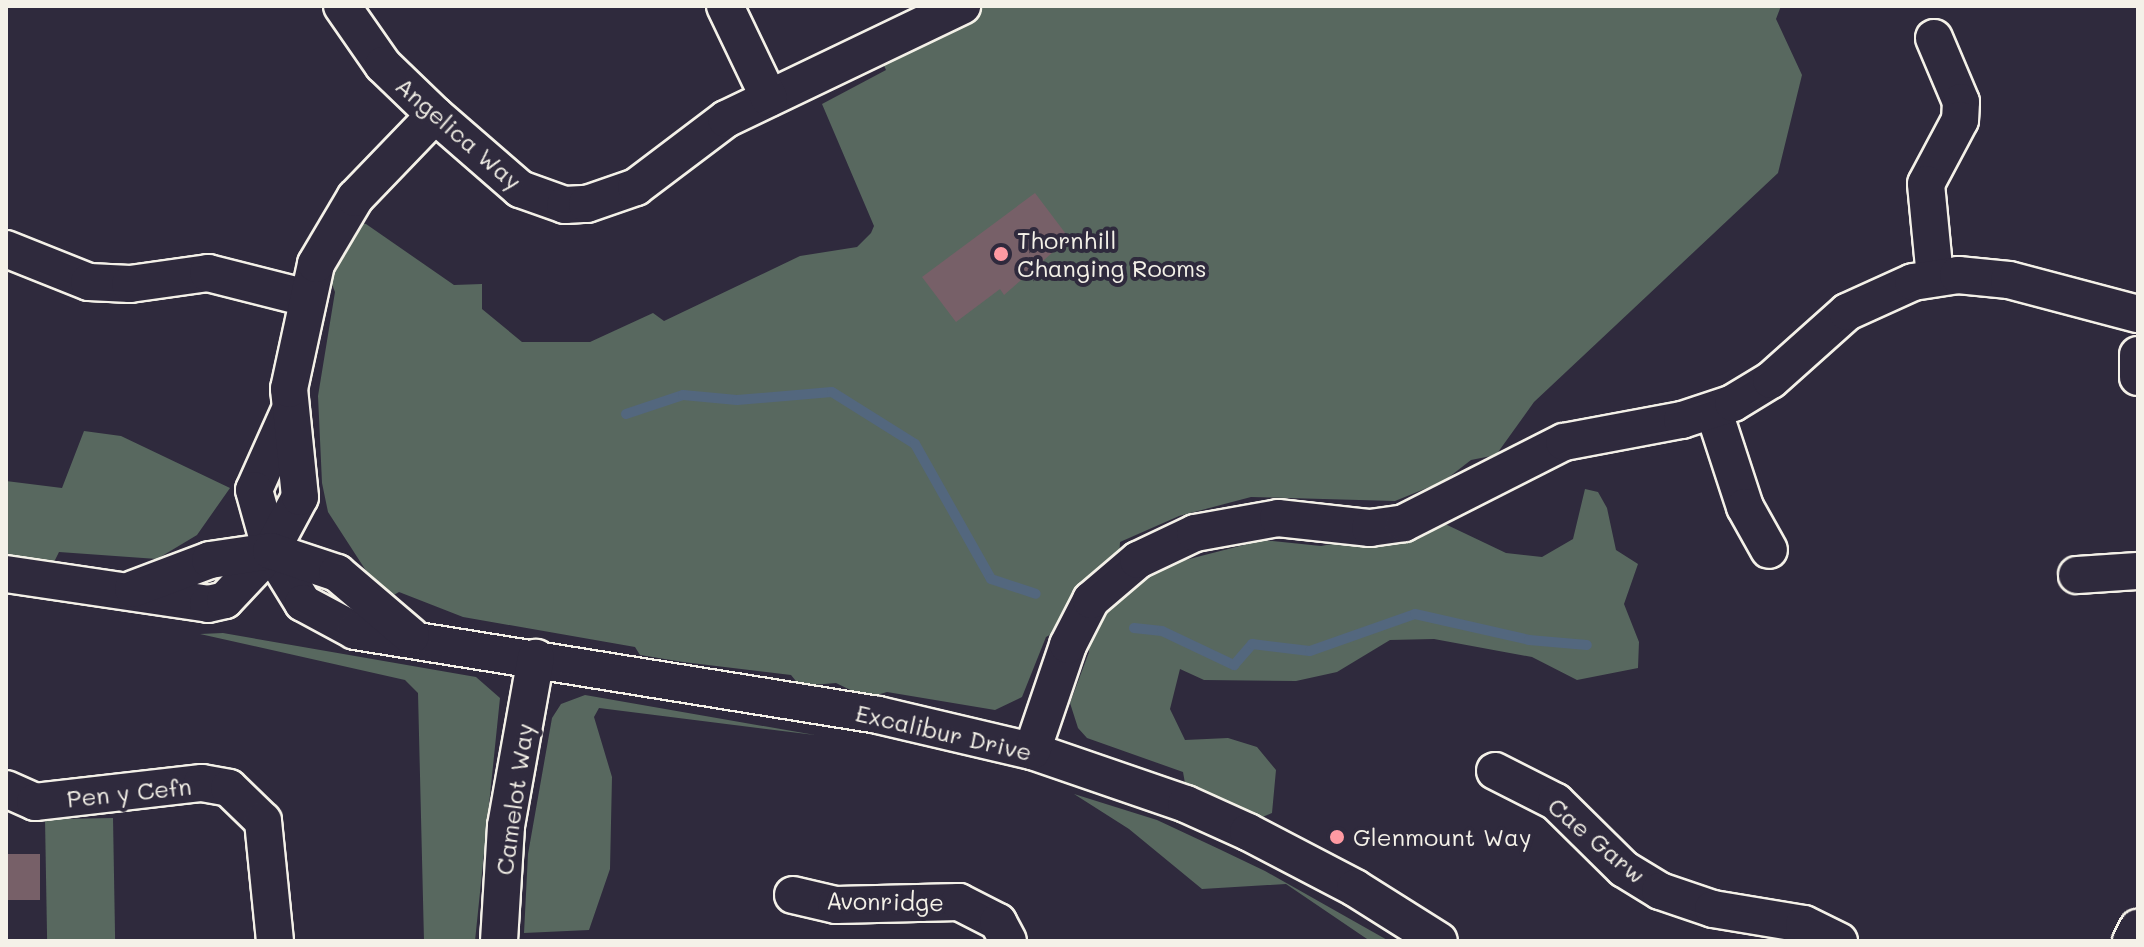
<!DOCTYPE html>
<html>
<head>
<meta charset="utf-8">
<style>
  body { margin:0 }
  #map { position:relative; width:2144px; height:947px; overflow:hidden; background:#2f2a3d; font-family:Mali,sans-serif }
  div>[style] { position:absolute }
  .green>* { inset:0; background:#58685f; transform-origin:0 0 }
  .stream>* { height:10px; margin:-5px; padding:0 5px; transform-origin:5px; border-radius:5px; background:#53677e }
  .building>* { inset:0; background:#776068; transform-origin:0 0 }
  .roads { filter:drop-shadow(2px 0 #f4f1e8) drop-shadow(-2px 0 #f4f1e8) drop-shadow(0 2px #f4f1e8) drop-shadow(0 -2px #f4f1e8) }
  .minor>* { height:36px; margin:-18px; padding:0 18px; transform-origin:18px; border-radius:18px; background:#2f2a3d }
  .dots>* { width:22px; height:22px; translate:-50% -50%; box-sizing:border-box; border:4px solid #2f2a3d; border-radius:50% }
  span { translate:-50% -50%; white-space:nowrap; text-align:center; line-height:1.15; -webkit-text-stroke:8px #2f2a3d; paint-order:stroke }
  .street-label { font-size:24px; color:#f4f1e8 }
  .poi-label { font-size:24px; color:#f4f1e8 }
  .left { translate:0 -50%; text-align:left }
  .frame { position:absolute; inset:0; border:8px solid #f4f1e8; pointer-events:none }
</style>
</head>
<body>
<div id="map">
  <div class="green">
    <div style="clip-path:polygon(983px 6px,1781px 6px,1776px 19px,1802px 75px,1778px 173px,1534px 402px,1496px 455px,1471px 460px,1444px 481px,1395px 501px,1251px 497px,1179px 516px,1120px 542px,1117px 600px,1162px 566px,1263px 540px,1321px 546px,1443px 523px,1506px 553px,1542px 557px,1573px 539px,1585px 489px,1598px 492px,1607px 508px,1616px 550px,1638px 564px,1624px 604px,1639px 642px,1638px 668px,1577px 680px,1532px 657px,1434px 639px,1390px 640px,1337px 672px,1296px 681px,1204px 680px,1180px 669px,1170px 709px,1185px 740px,1228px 738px,1257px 747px,1276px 770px,1272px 813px,1253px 821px,1186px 789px,1183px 772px,1087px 738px,1078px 728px,1070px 703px,1089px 652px,1086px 630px,1065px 626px,1046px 637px,1022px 697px,995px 710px,887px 692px,867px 698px,836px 683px,800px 686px,791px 675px,683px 662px,640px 655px,635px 647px,463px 617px,399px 592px,385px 600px,328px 512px,322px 483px,318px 396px,335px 292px,324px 264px,353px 221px,366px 224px,454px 285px,482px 284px,482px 309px,522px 342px,590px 342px,653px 313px,664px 321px,800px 256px,857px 247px,871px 233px,874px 226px,822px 104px,886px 70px,881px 59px)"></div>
    <div style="clip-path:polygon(84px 431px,121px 436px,230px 488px,197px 535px,157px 559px,59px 552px,54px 562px,43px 565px,6px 556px,6px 481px,62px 488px)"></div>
    <div style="clip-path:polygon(223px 633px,476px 677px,500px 698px,475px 941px,424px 941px,418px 693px,405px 680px,200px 634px)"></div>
    <div style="clip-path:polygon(585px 695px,815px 735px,599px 708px,594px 717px,612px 777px,610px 869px,589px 930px,524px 933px,528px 854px,552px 718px,561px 704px)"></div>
    <div style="clip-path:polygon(1074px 794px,1157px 820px,1219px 849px,1265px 871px,1389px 941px,1370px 941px,1286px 884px,1202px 889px,1129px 829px)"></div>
    <div style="left:113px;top:818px;width:123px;height:68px;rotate:89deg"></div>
  </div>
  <div class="stream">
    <div style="left:626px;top:414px;width:60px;rotate:-18.4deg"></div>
    <div style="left:683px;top:395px;width:54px;rotate:5.3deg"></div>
    <div style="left:737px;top:400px;width:95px;rotate:-4.8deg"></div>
    <div style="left:832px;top:392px;width:98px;rotate:32.1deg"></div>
    <div style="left:915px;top:444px;width:155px;rotate:60.6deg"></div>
    <div style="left:991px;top:579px;width:47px;rotate:18.4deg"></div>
    <div style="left:1134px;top:628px;width:28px;rotate:6deg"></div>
    <div style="left:1162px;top:631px;width:80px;rotate:25.3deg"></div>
    <div style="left:1234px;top:665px;width:28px;rotate:-49deg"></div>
    <div style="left:1252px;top:644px;width:58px;rotate:6.9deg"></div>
    <div style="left:1310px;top:651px;width:111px;rotate:-19.4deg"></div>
    <div style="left:1415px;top:614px;width:117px;rotate:12.8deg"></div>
    <div style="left:1529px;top:640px;width:58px;rotate:4.9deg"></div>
  </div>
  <div class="building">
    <div style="clip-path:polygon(1035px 193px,1069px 238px,1004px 295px,1000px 289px,956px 322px,922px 277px)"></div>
    <div style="left:8px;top:854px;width:32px;height:46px"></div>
  </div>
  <div class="roads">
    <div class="minor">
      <div style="left:342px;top:6px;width:72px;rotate:55.2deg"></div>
      <div style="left:383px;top:65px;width:72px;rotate:43.9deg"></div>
      <div style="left:435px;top:115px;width:113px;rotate:41deg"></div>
      <div style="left:520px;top:189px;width:48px;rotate:19.6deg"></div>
      <div style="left:565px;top:205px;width:22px;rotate:-3deg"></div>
      <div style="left:587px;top:204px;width:52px;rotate:-19.1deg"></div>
      <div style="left:636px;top:187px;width:113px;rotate:-37.1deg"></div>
      <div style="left:726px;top:119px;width:262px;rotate:-25.6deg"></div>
      <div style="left:725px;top:6px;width:102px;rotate:64.4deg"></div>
      <div style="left:1934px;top:38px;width:69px;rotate:67.1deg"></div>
      <div style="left:1961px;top:102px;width:18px;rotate:93deg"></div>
      <div style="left:1960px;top:120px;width:72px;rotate:118deg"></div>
      <div style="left:1926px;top:184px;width:93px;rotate:84.5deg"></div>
      <div style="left:6px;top:249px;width:89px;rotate:21.7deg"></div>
      <div style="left:89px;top:282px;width:41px;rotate:2.8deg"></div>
      <div style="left:130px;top:284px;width:79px;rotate:-8deg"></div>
      <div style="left:208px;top:273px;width:102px;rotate:14.2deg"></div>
      <div style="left:2138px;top:355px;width:22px;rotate:90deg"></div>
      <div style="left:1714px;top:412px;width:100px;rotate:71.9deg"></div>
      <div style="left:1745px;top:507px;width:49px;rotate:60.8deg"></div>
      <div style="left:288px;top:414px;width:83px;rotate:114.1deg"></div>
      <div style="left:254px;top:490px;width:63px;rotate:74.4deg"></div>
      <div style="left:271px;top:551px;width:61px;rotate:58.4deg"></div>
      <div style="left:303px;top:603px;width:59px;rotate:28.3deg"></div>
      <div style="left:355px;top:631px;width:530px;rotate:9.12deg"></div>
      <div style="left:878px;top:715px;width:158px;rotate:13.2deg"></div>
      <div style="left:1032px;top:751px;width:163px;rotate:19deg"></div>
      <div style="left:1186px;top:804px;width:68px;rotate:24.3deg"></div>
      <div style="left:1248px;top:832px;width:121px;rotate:27.6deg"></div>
      <div style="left:1355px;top:888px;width:99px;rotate:32.2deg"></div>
      <div style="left:6px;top:574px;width:204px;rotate:8.4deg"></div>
      <div style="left:208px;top:604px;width:17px;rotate:-13deg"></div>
      <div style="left:225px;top:600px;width:67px;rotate:-46.8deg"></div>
      <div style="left:271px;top:551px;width:61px;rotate:-61.8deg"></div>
      <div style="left:300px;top:497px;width:109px;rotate:-95.8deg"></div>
      <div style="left:289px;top:389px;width:128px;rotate:-77.8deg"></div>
      <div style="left:316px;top:264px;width:77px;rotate:-59.4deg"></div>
      <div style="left:355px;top:198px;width:115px;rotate:-46.1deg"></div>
      <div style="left:2077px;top:575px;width:61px;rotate:-3.8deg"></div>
      <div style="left:133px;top:589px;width:82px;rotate:-20.6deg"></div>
      <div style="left:210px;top:560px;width:62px;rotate:-8.4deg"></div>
      <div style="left:271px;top:551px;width:70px;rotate:18.4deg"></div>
      <div style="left:337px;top:573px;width:97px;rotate:40.4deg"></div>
      <div style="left:1032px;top:751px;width:112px;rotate:-71.2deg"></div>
      <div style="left:1068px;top:645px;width:51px;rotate:-62.9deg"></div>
      <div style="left:1091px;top:600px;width:62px;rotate:-40.4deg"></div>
      <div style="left:1138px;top:560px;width:63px;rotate:-25.3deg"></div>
      <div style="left:1195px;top:533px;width:84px;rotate:-10.2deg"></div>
      <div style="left:1278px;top:518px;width:93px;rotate:6.2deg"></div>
      <div style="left:1370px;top:528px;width:34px;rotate:-8deg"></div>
      <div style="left:1404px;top:523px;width:179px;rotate:-26.9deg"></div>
      <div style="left:1564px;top:442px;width:120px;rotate:-10.6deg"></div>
      <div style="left:1682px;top:420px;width:54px;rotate:-18.4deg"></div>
      <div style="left:1733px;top:403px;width:44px;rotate:-31.2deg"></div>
      <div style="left:1771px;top:380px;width:102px;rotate:-41.8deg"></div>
      <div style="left:1847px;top:312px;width:72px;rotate:-24.4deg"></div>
      <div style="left:1913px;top:282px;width:46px;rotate:-8.8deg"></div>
      <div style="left:1958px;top:275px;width:51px;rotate:5.6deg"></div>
      <div style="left:2009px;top:280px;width:133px;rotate:14.8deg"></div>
      <div style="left:1495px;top:771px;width:68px;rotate:26.9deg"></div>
      <div style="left:1556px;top:802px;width:95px;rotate:44.6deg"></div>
      <div style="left:1624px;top:869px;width:42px;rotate:31.4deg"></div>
      <div style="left:1660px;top:891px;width:56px;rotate:18.8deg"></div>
      <div style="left:1713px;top:909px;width:92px;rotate:9.4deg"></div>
      <div style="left:1804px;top:924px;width:39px;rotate:26deg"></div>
      <div style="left:6px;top:789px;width:32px;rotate:24deg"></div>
      <div style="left:35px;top:802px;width:168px;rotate:-6.5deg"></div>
      <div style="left:202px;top:783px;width:27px;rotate:10deg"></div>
      <div style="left:229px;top:788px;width:47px;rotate:44.1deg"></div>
      <div style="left:263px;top:821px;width:121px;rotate:84.3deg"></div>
      <div style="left:793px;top:895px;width:44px;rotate:13.1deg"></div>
      <div style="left:836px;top:905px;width:123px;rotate:-1.4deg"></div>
      <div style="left:959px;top:902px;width:44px;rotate:27.1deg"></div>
      <div style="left:998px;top:922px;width:21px;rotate:62deg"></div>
      <div style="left:499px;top:941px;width:115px;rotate:-86.5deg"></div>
      <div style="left:506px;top:826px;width:171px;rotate:-79.9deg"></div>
      <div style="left:2131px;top:941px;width:15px;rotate:-62deg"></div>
    </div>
  </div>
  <div class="dots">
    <div style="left:1001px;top:254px;background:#ff9aa2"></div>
    <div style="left:1337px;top:837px;background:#ff9aa2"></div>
  </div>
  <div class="street-label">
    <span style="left:459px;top:133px;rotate:41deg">Angelica Way</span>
    <span style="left:944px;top:732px;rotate:13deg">Excalibur Drive</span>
    <span style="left:129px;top:792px;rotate:-6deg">Pen y Cefn</span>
    <span style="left:514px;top:799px;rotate:-82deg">Camelot Way</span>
    <span style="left:1597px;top:840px;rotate:40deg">Cae Garw</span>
    <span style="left:885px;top:901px;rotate:1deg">Avonridge</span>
  </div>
  <div class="poi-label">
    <span class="left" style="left:1017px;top:254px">Thornhill<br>Changing Rooms</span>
    <span class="left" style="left:1353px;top:837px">Glenmount Way</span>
  </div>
  <div class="frame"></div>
</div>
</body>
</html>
